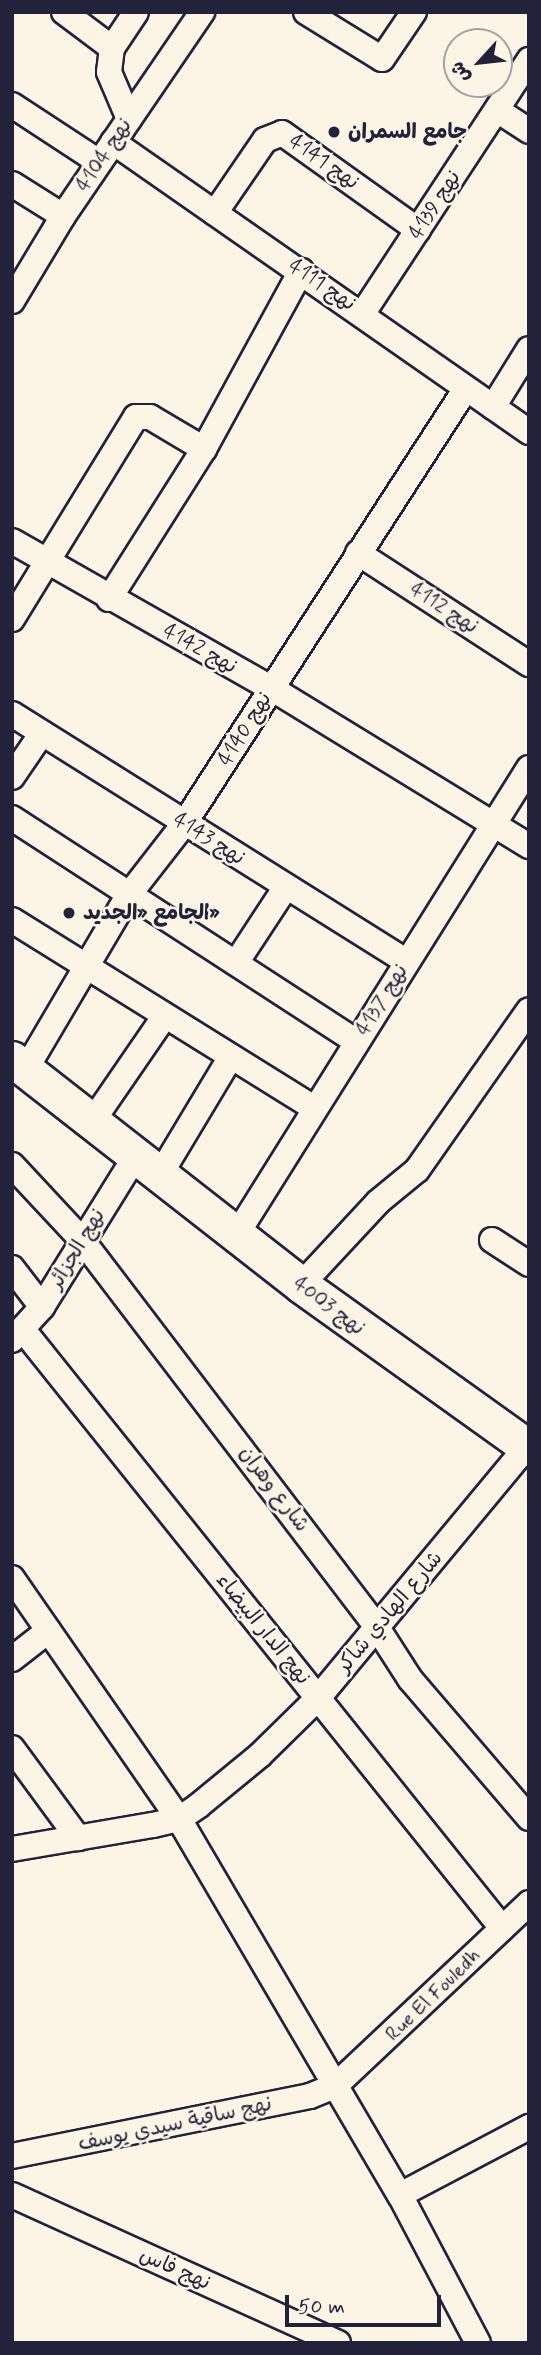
<!DOCTYPE html>
<html>
<head>
<meta charset="utf-8">
<style>
  body { margin:0 }
  #map { position:relative; width:541px; height:2355px; overflow:hidden; background:#fcf5e5; font-family:Mynerve,"Playpen Sans Arabic",sans-serif }
  div>[style] { position:absolute }
  .roads { filter:drop-shadow(2px 0 #22223b) drop-shadow(-2px 0 #22223b) drop-shadow(0 2px #22223b) drop-shadow(0 -2px #22223b) }
  .street>* { height:24px; margin:-12px; padding:0 12px; transform-origin:12px; border-radius:12px; background:#fcf5e5 }
  .secondary>* { height:35px; margin:-17.5px; padding:0 17.5px; transform-origin:17.5px; border-radius:17.5px; background:#fcf5e5 }
  .dots>* { width:19px; height:19px; translate:-50% -50%; box-sizing:border-box; border:4px solid #fcf5e5; border-radius:50% }
  span { translate:-50% -50%; white-space:nowrap; text-align:center; line-height:1.15; -webkit-text-stroke:5px #fcf5e5; paint-order:stroke }
  .poi-label { font-size:21px; color:#22223b; font-weight:700 }
  .left { translate:0 -50%; text-align:left }
  .street-label { font-size:21px; color:#22223b }
  .frame { position:absolute; inset:0; border:14px solid #22223b; pointer-events:none }
  .north { position:absolute; left:443px; top:28px; width:70px; height:70px; box-sizing:border-box; background:#fcf5e5; border:2px solid #a5a1a1; border-radius:50%; rotate:243deg; font-size:19px; font-weight:700; line-height:28px; text-align:center; color:#22223b }
  .north::after { content:''; display:block; margin:auto; width:24px; height:32px; background:#22223b; clip-path:polygon(50% 0,100% 100%,50% 72%,0 100%) }
  .scale { position:absolute; left:285px; top:2295px; width:156px; height:32px; box-sizing:border-box; border:4px solid #22223b; border-top:0; padding-left:9px; font-size:21px; line-height:24px; white-space:nowrap; color:#22223b; -webkit-text-stroke:5px #fcf5e5; paint-order:stroke }
</style>
</head>
<body>
<div id="map">
  <div class="roads">
    <div class="street">
      <div style="left:64px;top:12px;width:60px;rotate:36.9deg"></div>
      <div style="left:306px;top:12px;width:89px;rotate:31.7deg"></div>
      <div style="left:382px;top:59px;width:57px;rotate:-55.8deg"></div>
      <div style="left:12px;top:105px;width:104px;rotate:33.2deg"></div>
      <div style="left:497px;top:110px;width:38px;rotate:33deg"></div>
      <div style="left:129px;top:119px;width:51px;rotate:-113.1deg"></div>
      <div style="left:109px;top:72px;width:24px;rotate:-83deg"></div>
      <div style="left:112px;top:48px;width:43px;rotate:-56.3deg"></div>
      <div style="left:113px;top:142px;width:507px;rotate:34.88deg"></div>
      <div style="left:12px;top:184px;width:60px;rotate:32.1deg"></div>
      <div style="left:215px;top:213px;width:88px;rotate:-55.6deg"></div>
      <div style="left:265px;top:140px;width:18px;rotate:-22deg"></div>
      <div style="left:282px;top:133px;width:167px;rotate:35.5deg"></div>
      <div style="left:12px;top:301px;width:99px;rotate:-59deg"></div>
      <div style="left:63px;top:216px;width:247px;rotate:-55.7deg"></div>
      <div style="left:363px;top:313px;width:303px;rotate:-56.7deg"></div>
      <div style="left:493px;top:407px;width:68px;rotate:-58.2deg"></div>
      <div style="left:12px;top:541px;width:298px;rotate:29.6deg"></div>
      <div style="left:271px;top:688px;width:303px;rotate:31.5deg"></div>
      <div style="left:358px;top:553px;width:204px;rotate:33deg"></div>
      <div style="left:109px;top:599px;width:178px;rotate:-57.7deg"></div>
      <div style="left:204px;top:449px;width:203px;rotate:-61.4deg"></div>
      <div style="left:12px;top:619px;width:237px;rotate:-58.5deg"></div>
      <div style="left:136px;top:417px;width:14px"></div>
      <div style="left:150px;top:417px;width:63px;rotate:30.7deg"></div>
      <div style="left:12px;top:714px;width:466px;rotate:32.1deg"></div>
      <div style="left:12px;top:777px;width:53px;rotate:-55.7deg"></div>
      <div style="left:12px;top:818px;width:410px;rotate:33deg"></div>
      <div style="left:12px;top:920px;width:356px;rotate:31.9deg"></div>
      <div style="left:236px;top:963px;width:91px;rotate:-56.7deg"></div>
      <div style="left:26px;top:1069px;width:201px;rotate:-59.5deg"></div>
      <div style="left:128px;top:896px;width:91px;rotate:-52.1deg"></div>
      <div style="left:184px;top:824px;width:517px;rotate:-57.08deg"></div>
      <div style="left:94px;top:1119px;width:124px;rotate:-55.5deg"></div>
      <div style="left:12px;top:1165px;width:103px;rotate:47deg"></div>
      <div style="left:82px;top:1240px;width:485px;rotate:52.7deg"></div>
      <div style="left:376px;top:1626px;width:63px;rotate:57.3deg"></div>
      <div style="left:410px;top:1679px;width:183px;rotate:49.4deg"></div>
      <div style="left:161px;top:1173px;width:134px;rotate:-59deg"></div>
      <div style="left:237px;top:1234px;width:550px;rotate:-57.93deg"></div>
      <div style="left:492px;top:1240px;width:44px;rotate:33deg"></div>
      <div style="left:12px;top:1268px;width:49px;rotate:52.4deg"></div>
      <div style="left:301px;top:1285px;width:113px;rotate:-47.1deg"></div>
      <div style="left:378px;top:1202px;width:50px;rotate:-39.4deg"></div>
      <div style="left:417px;top:1170px;width:195px;rotate:-55deg"></div>
      <div style="left:24px;top:1331px;width:765px;rotate:51.32deg"></div>
      <div style="left:12px;top:1340px;width:45px;rotate:-47.7deg"></div>
      <div style="left:42px;top:1307px;width:180px;rotate:-58.2deg"></div>
      <div style="left:12px;top:1578px;width:293px;rotate:55.3deg"></div>
      <div style="left:179px;top:1819px;width:436px;rotate:59.6deg"></div>
      <div style="left:400px;top:2195px;width:167px;rotate:62.2deg"></div>
      <div style="left:12px;top:1659px;width:46px;rotate:-37.9deg"></div>
      <div style="left:12px;top:1748px;width:112px;rotate:53.7deg"></div>
      <div style="left:12px;top:1849px;width:143px;rotate:-9.7deg"></div>
      <div style="left:153px;top:1825px;width:27px;rotate:-13deg"></div>
      <div style="left:179px;top:1819px;width:23px;rotate:-34deg"></div>
      <div style="left:198px;top:1806px;width:80px;rotate:-39.4deg"></div>
      <div style="left:260px;top:1755px;width:81px;rotate:-44.5deg"></div>
      <div style="left:318px;top:1698px;width:330px;rotate:-50.3deg"></div>
      <div style="left:12px;top:2156px;width:304px;rotate:-11.4deg"></div>
      <div style="left:310px;top:2096px;width:27px;rotate:-22deg"></div>
      <div style="left:335px;top:2086px;width:267px;rotate:-43.3deg"></div>
      <div style="left:12px;top:2195px;width:358px;rotate:24.4deg"></div>
      <div style="left:400px;top:2195px;width:146px;rotate:-27.8deg"></div>
    </div>
    <div class="secondary">
      <div style="left:12px;top:1059px;width:367px;rotate:38deg"></div>
      <div style="left:301px;top:1285px;width:280px;rotate:35.6deg"></div>
    </div>
  </div>
  <div class="dots">
    <div style="left:334px;top:132px;background:#22223b"></div>
    <div style="left:69px;top:913px;background:#22223b"></div>
  </div>
  <div class="poi-label">
    <span class="left" style="left:348px;top:132px">جامع السمران</span>
    <span class="left" style="left:83px;top:913px">الجامع «الجديد»</span>
  </div>
  <div class="street-label">
    <span style="left:104px;top:155px;rotate:-56deg">نهج 4104</span>
    <span style="left:324px;top:162px;rotate:35deg">نهج 4141</span>
    <span style="left:435px;top:205px;rotate:-57deg">نهج 4139</span>
    <span style="left:322px;top:285px;rotate:34deg">نهج 4111</span>
    <span style="left:444px;top:608px;rotate:33deg">نهج 4112</span>
    <span style="left:200px;top:649px;rotate:29deg">نهج 4142</span>
    <span style="left:245px;top:729px;rotate:-58deg">نهج 4140</span>
    <span style="left:209px;top:839px;rotate:32deg">نهج 4143</span>
    <span style="left:382px;top:1000px;rotate:-58deg">نهج 4137</span>
    <span style="left:77px;top:1249px;rotate:-59deg">نهج الجزائر</span>
    <span style="left:329px;top:1306px;rotate:37deg">نهج 4003</span>
    <span style="left:274px;top:1489px;rotate:53deg">شارع وهران</span>
    <span style="left:390px;top:1612px;rotate:-50deg">شارع الهادي شاكر</span>
    <span style="left:263px;top:1629px;rotate:51deg">نهج الدار البيضاء</span>
    <span style="left:433px;top:1995px;rotate:-44deg">Rue El Fouledh</span>
    <span style="left:175px;top:2124px;rotate:-12deg">نهج ساقية سيدي يوسف</span>
    <span style="left:175px;top:2269px;rotate:24deg">نهج فاس</span>
  </div>
  <div class="frame"></div>
  <div class="north">ش</div>
  <div class="scale">50 m</div>
</div>
</body>
</html>
